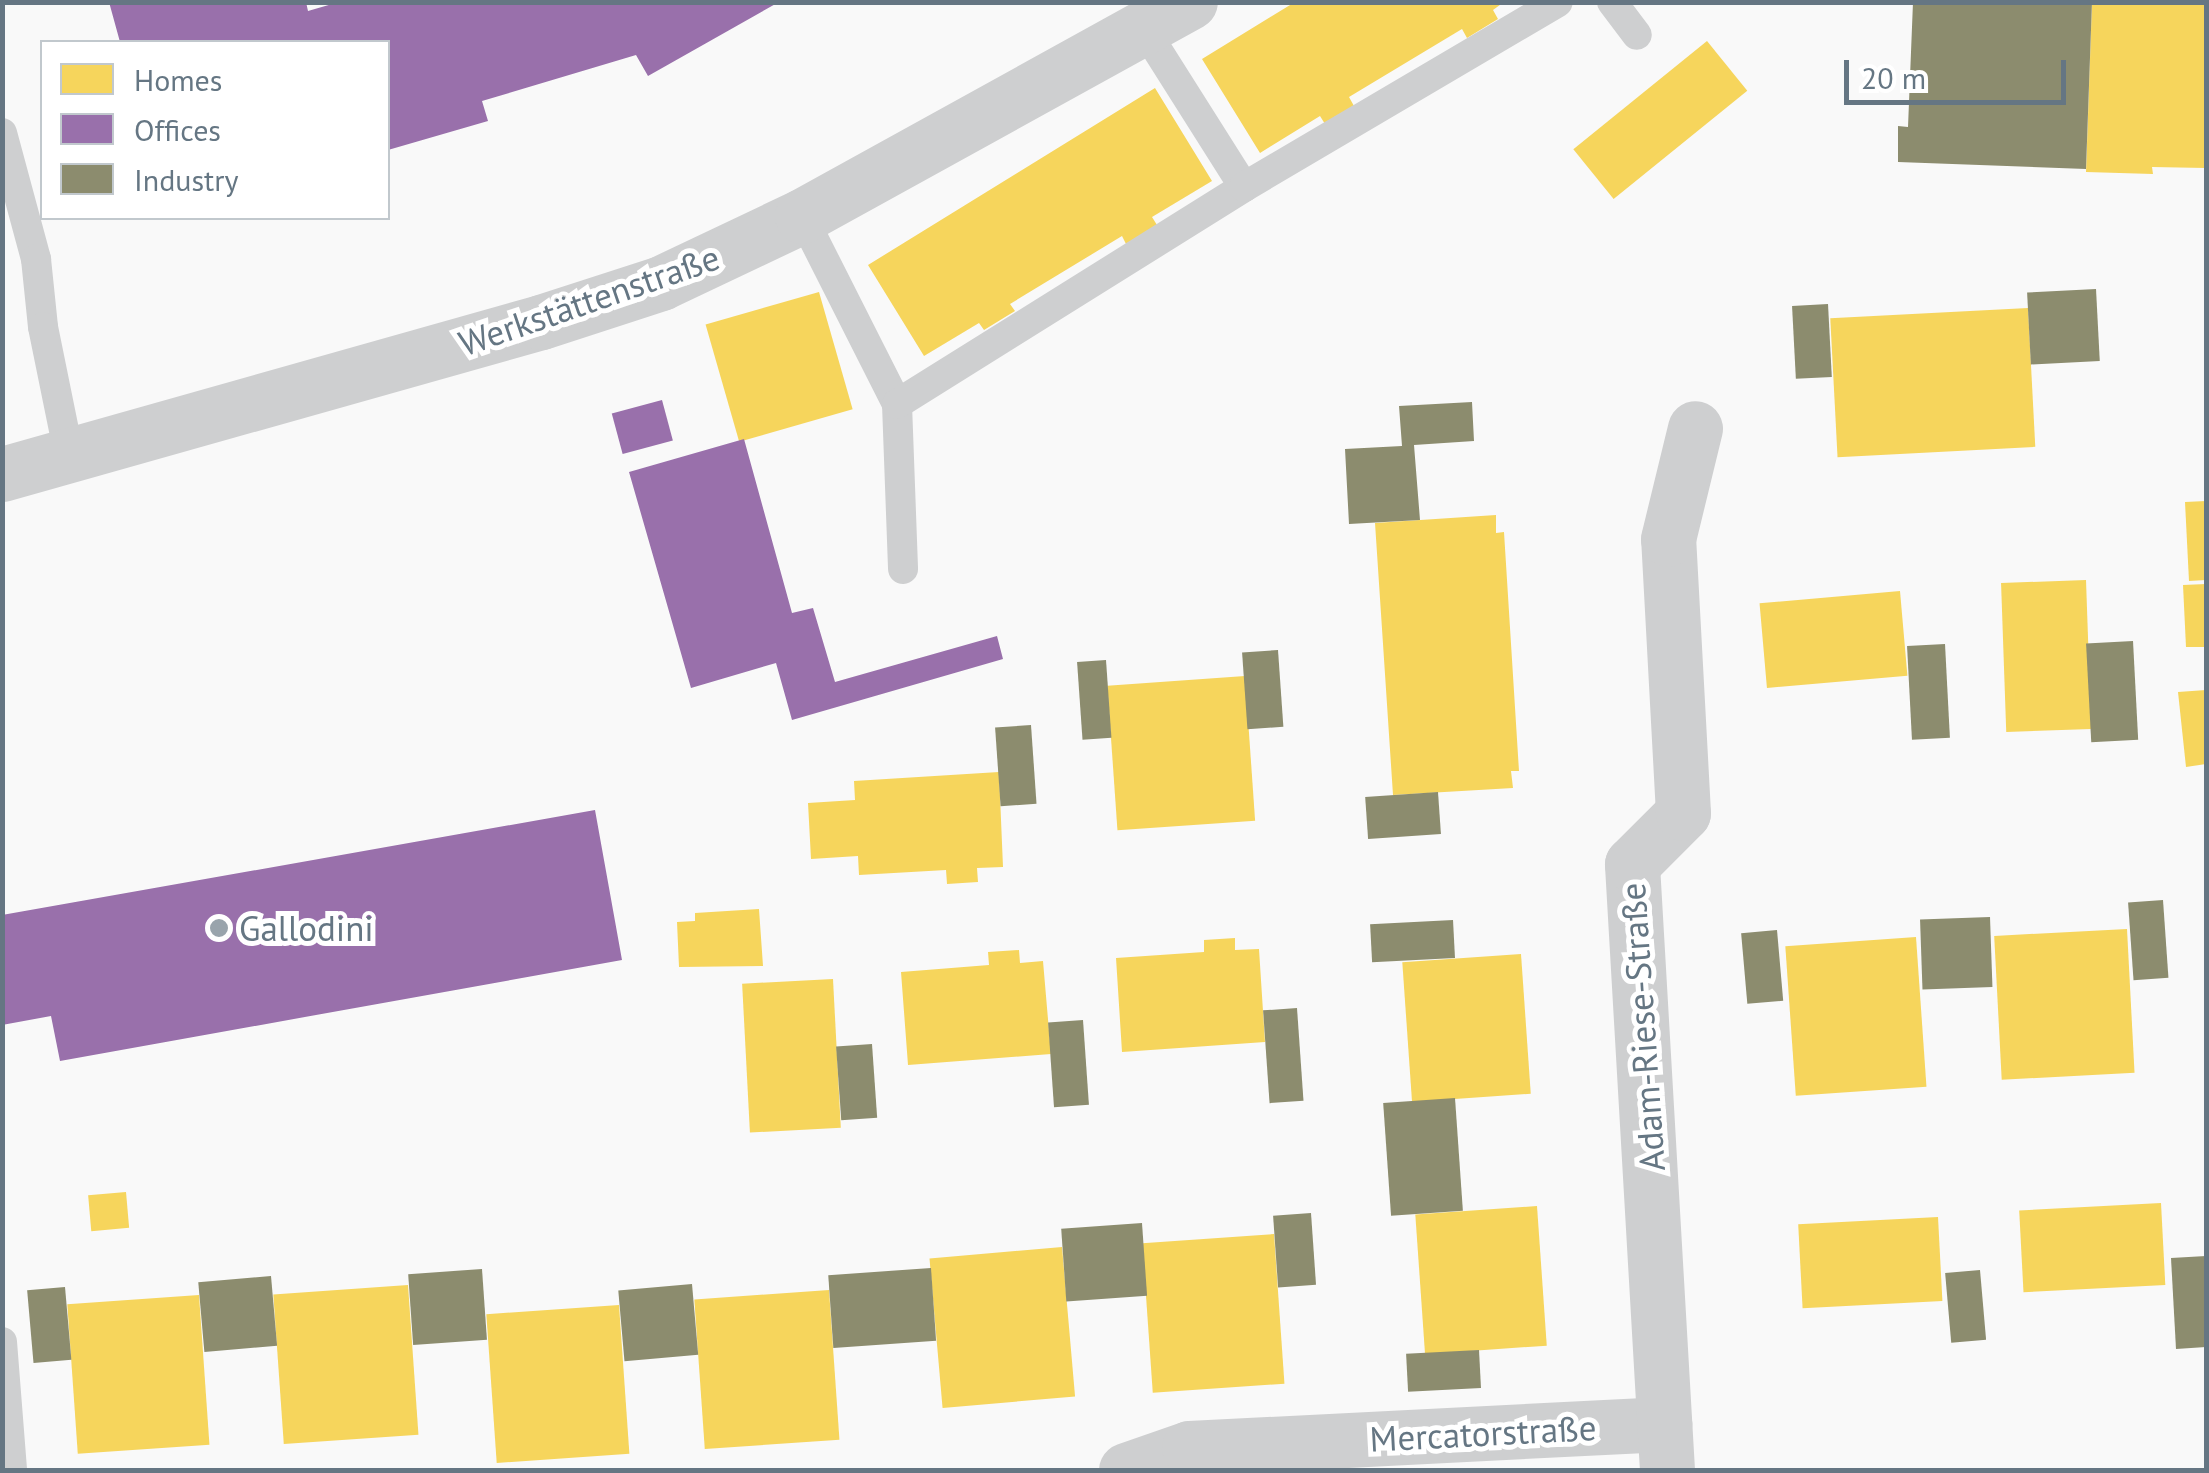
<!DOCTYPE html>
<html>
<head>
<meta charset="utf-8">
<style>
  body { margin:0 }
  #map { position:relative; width:2209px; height:1473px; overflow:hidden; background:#f9f9f9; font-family:"PT Sans",sans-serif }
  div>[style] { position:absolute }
  .homes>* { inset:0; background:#f6d55c; transform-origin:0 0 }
  .offices>* { inset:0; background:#9970ab; transform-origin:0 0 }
  .industry>* { inset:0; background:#8c8c6e; transform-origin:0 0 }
  .lane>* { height:30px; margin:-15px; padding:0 15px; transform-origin:15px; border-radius:15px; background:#cecfd0 }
  .street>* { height:55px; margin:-27.5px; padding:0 27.5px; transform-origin:27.5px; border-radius:27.5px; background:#cecfd0 }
  .dots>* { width:28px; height:28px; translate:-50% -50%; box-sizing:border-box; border:5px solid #fff; border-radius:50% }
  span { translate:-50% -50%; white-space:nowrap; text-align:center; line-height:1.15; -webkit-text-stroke:10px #fff; paint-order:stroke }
  .street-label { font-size:35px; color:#657683 }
  .poi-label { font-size:35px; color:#657683 }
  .left { translate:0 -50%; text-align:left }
  .frame { position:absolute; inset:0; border:5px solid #657683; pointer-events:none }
  .legend { position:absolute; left:40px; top:40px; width:350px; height:180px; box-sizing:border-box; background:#fff; border:2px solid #c1c8cd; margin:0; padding:12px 18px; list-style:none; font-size:30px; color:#657683 }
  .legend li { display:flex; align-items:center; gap:20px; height:50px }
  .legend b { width:50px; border:2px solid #c1c8cd }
  .scale { position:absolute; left:1844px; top:60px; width:222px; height:45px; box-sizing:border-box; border:5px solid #657683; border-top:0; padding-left:12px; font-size:30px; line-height:35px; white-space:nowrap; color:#657683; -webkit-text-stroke:8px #fff; paint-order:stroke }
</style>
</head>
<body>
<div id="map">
  <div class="homes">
    <div style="clip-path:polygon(1295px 2px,1504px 2px,1493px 10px,1498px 19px,1467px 38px,1462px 29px,1349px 97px,1354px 106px,1325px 124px,1320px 116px,1260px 153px,1202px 59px)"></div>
    <div style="clip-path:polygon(2092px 2px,2206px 2px,2206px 168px,2152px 167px,2153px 174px,2086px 172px)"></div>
    <div style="left:1707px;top:41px;width:64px;height:172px;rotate:51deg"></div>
    <div style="clip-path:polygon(1155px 88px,1212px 181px,1152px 217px,1157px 225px,1126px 244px,1122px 236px,1010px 304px,1015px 311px,984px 330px,979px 323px,924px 356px,868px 265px)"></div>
    <div style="left:819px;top:292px;width:122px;height:118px;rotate:74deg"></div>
    <div style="left:2028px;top:308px;width:139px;height:198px;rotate:87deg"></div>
    <div style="clip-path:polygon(2206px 501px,2206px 580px,2189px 581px,2185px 502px)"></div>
    <div style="clip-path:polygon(1496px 515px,1496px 533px,1504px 532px,1519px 771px,1511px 771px,1513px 788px,1393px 795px,1375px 523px)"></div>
    <div style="left:2086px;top:580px;width:149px;height:85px;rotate:88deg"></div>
    <div style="clip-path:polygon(2206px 584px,2206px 647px,2186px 647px,2183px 585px)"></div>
    <div style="left:1900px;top:591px;width:85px;height:141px;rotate:85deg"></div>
    <div style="left:1245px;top:676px;width:145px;height:138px;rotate:86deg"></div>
    <div style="clip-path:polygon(2206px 690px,2206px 764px,2186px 767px,2178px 692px)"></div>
    <div style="clip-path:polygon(999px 772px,1003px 867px,977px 868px,978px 882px,947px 884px,946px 870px,859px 875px,858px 856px,811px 859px,808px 803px,855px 800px,854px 781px)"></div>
    <div style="clip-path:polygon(759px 909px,763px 966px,679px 967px,677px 922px,695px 921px,695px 913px)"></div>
    <div style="left:2127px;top:929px;width:144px;height:133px;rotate:87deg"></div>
    <div style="left:1916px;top:937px;width:150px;height:131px;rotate:86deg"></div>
    <div style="clip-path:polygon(1235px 938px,1235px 950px,1259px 949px,1265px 1042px,1122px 1052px,1116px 958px,1204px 952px,1204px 940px)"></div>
    <div style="clip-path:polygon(1019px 950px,1020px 963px,1043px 961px,1051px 1054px,908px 1065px,901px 972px,989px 965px,988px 952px)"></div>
    <div style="left:1521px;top:954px;width:140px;height:119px;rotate:86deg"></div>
    <div style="left:833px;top:979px;width:149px;height:91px;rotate:87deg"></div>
    <div style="left:126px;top:1192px;width:36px;height:38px;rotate:85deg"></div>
    <div style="left:2161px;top:1203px;width:82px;height:142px;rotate:87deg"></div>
    <div style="left:1537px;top:1206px;width:140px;height:122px;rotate:86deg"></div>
    <div style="left:1938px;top:1217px;width:84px;height:140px;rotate:87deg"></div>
    <div style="left:1274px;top:1234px;width:150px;height:132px;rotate:86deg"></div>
    <div style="left:1062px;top:1247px;width:150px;height:133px;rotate:85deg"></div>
    <div style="left:408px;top:1285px;width:150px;height:135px;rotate:86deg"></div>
    <div style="left:829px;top:1290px;width:150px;height:135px;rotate:86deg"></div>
    <div style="left:199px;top:1295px;width:150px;height:132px;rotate:86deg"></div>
    <div style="left:619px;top:1305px;width:149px;height:133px;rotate:86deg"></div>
  </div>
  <div class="offices">
    <div style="clip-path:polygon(109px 2px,306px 2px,308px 11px,339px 2px,779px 2px,648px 76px,636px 55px,482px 101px,488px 121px,388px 150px,388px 42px,120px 42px)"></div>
    <div style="left:662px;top:400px;width:42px;height:52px;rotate:75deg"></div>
    <div style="clip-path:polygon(744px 439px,792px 613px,813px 608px,835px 682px,997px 636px,1003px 659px,792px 720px,776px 663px,691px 688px,629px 472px)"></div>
    <div style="clip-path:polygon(595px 810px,622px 960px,60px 1061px,51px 1016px,2px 1025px,2px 915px)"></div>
  </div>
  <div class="industry">
    <div style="clip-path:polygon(1913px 2px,2092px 2px,2086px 169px,1898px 162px,1898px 126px,1908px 127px)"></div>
    <div style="left:2096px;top:289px;width:72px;height:69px;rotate:87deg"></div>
    <div style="left:1828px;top:304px;width:73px;height:36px;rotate:87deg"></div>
    <div style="clip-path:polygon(1472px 402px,1474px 441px,1414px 445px,1420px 520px,1349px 524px,1345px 449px,1402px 446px,1399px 406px)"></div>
    <div style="left:2133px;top:641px;width:99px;height:47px;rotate:87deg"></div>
    <div style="left:1945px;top:644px;width:94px;height:38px;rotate:87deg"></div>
    <div style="left:1278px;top:650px;width:77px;height:36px;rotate:86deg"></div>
    <div style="left:1106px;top:660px;width:78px;height:29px;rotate:86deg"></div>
    <div style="left:1031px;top:725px;width:79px;height:36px;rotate:86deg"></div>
    <div style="left:1438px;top:792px;width:42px;height:73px;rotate:86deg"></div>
    <div style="left:2163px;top:900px;width:78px;height:35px;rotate:86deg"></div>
    <div style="left:1990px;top:917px;width:70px;height:70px;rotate:88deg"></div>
    <div style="left:1453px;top:920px;width:38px;height:83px;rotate:87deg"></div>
    <div style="left:1777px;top:930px;width:71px;height:36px;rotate:85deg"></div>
    <div style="left:1297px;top:1008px;width:93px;height:34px;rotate:86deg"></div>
    <div style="left:1083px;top:1020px;width:85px;height:35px;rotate:86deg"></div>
    <div style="left:872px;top:1044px;width:74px;height:36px;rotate:86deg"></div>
    <div style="left:1455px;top:1098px;width:113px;height:72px;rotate:86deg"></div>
    <div style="left:1311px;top:1213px;width:72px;height:38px;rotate:86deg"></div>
    <div style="left:1142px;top:1223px;width:73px;height:81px;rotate:86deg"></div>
    <div style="clip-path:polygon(2206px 1256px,2206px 1347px,2176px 1349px,2171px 1258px)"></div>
    <div style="left:931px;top:1268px;width:73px;height:103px;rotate:86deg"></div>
    <div style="left:482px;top:1269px;width:71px;height:74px;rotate:86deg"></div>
    <div style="left:1980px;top:1270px;width:70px;height:35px;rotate:85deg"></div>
    <div style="left:271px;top:1276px;width:70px;height:73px;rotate:85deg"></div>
    <div style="left:692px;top:1284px;width:71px;height:74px;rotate:85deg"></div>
    <div style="left:65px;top:1287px;width:73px;height:38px;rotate:85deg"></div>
    <div style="left:1479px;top:1350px;width:38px;height:73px;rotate:87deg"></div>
  </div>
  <div class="lane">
    <div style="left:1612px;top:2px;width:41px;rotate:52.9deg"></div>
    <div style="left:1144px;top:29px;width:187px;rotate:57.7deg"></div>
    <div style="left:2px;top:133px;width:131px;rotate:74.9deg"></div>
    <div style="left:36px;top:259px;width:68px;rotate:84.1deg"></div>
    <div style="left:43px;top:327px;width:131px;rotate:78.5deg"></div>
    <div style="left:802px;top:216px;width:211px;rotate:63.2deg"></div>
    <div style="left:897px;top:404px;width:165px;rotate:87.9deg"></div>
    <div style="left:897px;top:404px;width:409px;rotate:-32deg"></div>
    <div style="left:1244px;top:187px;width:364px;rotate:-30.5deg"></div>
    <div style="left:2px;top:1342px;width:128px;rotate:85.5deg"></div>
  </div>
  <div class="street">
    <div style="left:2px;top:474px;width:560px;rotate:-15.75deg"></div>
    <div style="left:541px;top:322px;width:126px;rotate:-18deg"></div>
    <div style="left:661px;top:283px;width:156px;rotate:-25.4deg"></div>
    <div style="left:802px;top:216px;width:443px;rotate:-28.9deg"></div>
    <div style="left:1126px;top:1470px;width:67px;rotate:-19.2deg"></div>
    <div style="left:1189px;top:1448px;width:476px;rotate:-2.9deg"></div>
    <div style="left:1667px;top:1470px;width:607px;rotate:-93.31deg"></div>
    <div style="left:1632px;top:864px;width:72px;rotate:-45deg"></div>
    <div style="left:1683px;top:813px;width:274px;rotate:-93.1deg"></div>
    <div style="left:1668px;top:539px;width:114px;rotate:-76.3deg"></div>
  </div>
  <div class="dots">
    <div style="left:219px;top:928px;background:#99a4ac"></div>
  </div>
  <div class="street-label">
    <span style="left:589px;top:300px;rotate:-19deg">Werkstättenstraße</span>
    <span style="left:1642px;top:1027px;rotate:-94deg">Adam-Riese-Straße</span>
    <span style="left:1483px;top:1433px;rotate:-3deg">Mercatorstraße</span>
  </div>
  <div class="poi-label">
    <span class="left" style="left:239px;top:928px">Gallodini</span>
  </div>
  <div class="frame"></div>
  <ul class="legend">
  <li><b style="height:28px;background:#f6d55c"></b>Homes</li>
  <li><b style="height:28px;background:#9970ab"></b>Offices</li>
  <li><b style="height:28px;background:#8c8c6e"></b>Industry</li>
  </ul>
  <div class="scale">20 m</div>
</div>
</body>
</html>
